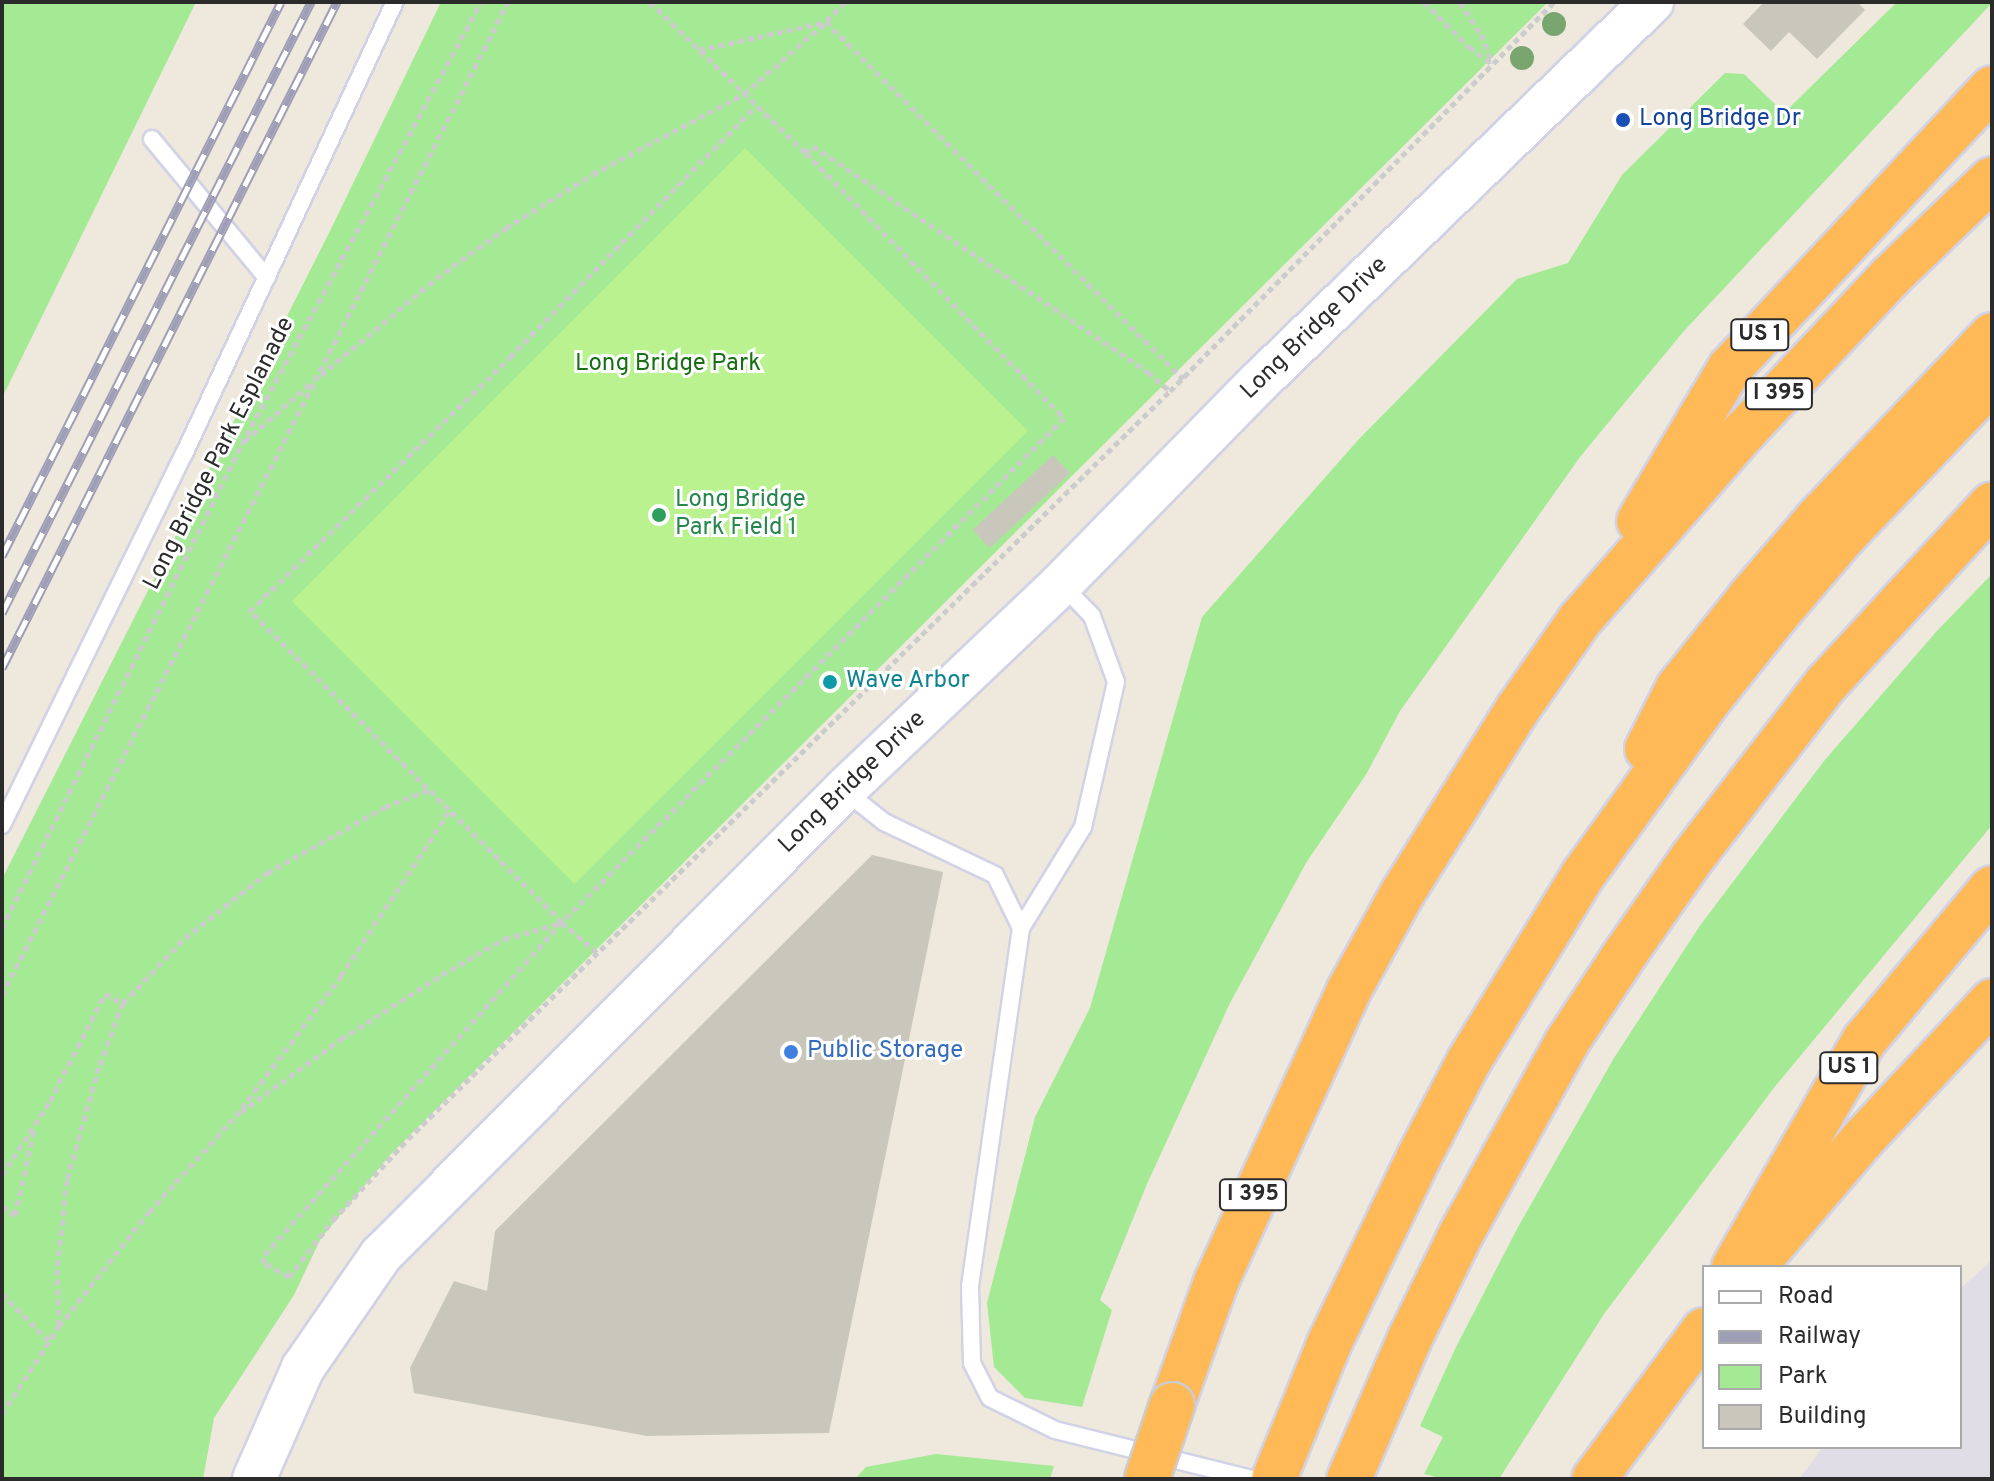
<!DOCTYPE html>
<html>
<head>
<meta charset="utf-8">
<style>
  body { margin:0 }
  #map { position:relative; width:1994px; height:1481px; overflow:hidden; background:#eee9dc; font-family:Overpass,sans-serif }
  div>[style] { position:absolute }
  .industrial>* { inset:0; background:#e1dde6 }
  .green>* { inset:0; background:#a4e994 }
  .pitch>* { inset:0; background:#b9f28f; transform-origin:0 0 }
  .building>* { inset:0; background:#c9c7bb; transform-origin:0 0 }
  .path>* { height:5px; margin-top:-2.5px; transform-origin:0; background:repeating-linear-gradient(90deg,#ccc 0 6px,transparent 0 10px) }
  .roads { filter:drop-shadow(2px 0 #d1d2e5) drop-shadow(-2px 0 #d1d2e5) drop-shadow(0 2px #d1d2e5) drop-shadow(0 -2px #d1d2e5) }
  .service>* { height:16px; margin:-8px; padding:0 8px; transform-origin:8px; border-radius:8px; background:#fff }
  .tertiary>* { height:42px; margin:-21px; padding:0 21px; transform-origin:21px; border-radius:21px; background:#fff }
  .motorway>* { height:44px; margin:-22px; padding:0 22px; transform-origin:22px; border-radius:22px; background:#ffb957 }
  .rail>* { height:9px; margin-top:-4.5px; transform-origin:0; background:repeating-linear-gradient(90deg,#fff 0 18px,#9f9eb7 0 36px); box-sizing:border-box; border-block:2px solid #9f9eb7 }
  .bridges { filter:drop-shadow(2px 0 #ccc) drop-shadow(-2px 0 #ccc) drop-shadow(0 2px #ccc) drop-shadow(0 -2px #ccc) }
  .motorway-bridge>* { height:44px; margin:-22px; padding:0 22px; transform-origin:22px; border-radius:22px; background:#ffb957 }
  .trees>* { width:24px; height:24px; margin:-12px; border-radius:50%; background:#79a66e }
  .dots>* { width:22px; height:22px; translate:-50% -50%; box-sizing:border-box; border:4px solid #fff; border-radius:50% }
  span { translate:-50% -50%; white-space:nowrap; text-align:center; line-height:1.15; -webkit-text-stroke:6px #fff; paint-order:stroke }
  .shield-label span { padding:2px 6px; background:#fff; border:2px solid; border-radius:6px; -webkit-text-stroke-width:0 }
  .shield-label { font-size:22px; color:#2b2b2b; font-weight:700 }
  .transit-label { font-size:24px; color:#164399 }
  .left { translate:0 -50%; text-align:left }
  .street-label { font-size:24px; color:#2b2b2b }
  .park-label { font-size:24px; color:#197014 }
  .leisure-label { font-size:24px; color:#27864d }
  .culture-label { font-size:24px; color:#0d838f }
  .shop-label { font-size:24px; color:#366cbe }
  .frame { position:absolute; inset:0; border:4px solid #2b2b2b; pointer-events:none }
  .legend { position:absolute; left:1702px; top:1265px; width:260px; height:184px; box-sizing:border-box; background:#fff; border:2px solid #aaa; margin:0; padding:10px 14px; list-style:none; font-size:24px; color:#2b2b2b }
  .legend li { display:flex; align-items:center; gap:16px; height:40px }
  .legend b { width:40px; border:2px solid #aaa }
</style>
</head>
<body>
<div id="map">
  <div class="industrial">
    <div style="clip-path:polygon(1992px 1260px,1992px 1479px,1799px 1479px,1823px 1447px,1960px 1447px,1960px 1289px)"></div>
  </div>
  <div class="green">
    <div style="clip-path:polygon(2px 2px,196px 2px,2px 398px)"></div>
    <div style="clip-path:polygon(441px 2px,1548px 2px,390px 1155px,321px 1238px,294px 1295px,214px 1418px,203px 1479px,2px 1479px,2px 879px,329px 233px)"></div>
    <div style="clip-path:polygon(1897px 2px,1992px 3px,1683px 332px,1580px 457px,1400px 711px,1367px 773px,1306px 863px,1230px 1003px,1147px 1184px,1100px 1300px,1112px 1310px,1082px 1407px,1025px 1398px,994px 1367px,987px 1303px,1035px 1117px,1090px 1008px,1202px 617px,1359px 439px,1517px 279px,1568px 263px,1622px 175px,1725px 73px,1744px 74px,1784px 113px)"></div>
    <div style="clip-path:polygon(1992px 574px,1992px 825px,1773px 1089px,1604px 1314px,1499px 1479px,1444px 1479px,1424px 1474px,1443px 1437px,1420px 1426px,1456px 1347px,1518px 1227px,1614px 1058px,1699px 927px,1824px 761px,1936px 632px)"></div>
    <div style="clip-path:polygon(936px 1454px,1054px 1466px,1050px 1479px,855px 1479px,866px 1467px)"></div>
  </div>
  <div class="pitch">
    <div style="left:745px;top:148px;width:400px;height:641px;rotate:45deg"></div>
  </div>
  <div class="building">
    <div style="clip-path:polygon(1764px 2px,1857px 2px,1865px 10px,1817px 59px,1789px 32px,1771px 51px,1743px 24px)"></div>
    <div style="left:1053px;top:455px;width:25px;height:110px;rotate:47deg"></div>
    <div style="clip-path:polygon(872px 855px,943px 872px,829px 1433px,647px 1436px,414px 1393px,410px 1368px,454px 1281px,487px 1291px,495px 1231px)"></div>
  </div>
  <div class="path">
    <div style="left:650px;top:2px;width:217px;rotate:44.1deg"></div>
    <div style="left:806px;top:153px;width:370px;rotate:45.8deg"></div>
    <div style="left:1064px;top:418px;width:711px;rotate:134.89deg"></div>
    <div style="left:562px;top:922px;width:441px;rotate:-135.1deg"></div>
    <div style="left:250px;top:611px;width:363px;rotate:-44.3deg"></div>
    <div style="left:510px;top:357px;width:351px;rotate:-45.6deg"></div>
    <div style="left:845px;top:2px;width:28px;rotate:134deg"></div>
    <div style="left:826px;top:22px;width:505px;rotate:45deg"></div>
    <div style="left:1424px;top:2px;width:64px;rotate:45deg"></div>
    <div style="left:1469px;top:47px;width:29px;rotate:36deg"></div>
    <div style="left:1460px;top:2px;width:38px;rotate:57deg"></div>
    <div style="left:1481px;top:34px;width:31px;rotate:69deg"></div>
    <div style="left:699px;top:50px;width:129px;rotate:-12.5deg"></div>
    <div style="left:806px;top:153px;width:10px;rotate:-45deg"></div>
    <div style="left:813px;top:146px;width:404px;rotate:34deg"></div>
    <div style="left:1148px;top:372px;width:29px;rotate:41deg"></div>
    <div style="left:321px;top:375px;width:151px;rotate:-39.9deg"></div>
    <div style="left:437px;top:278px;width:85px;rotate:-35.9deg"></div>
    <div style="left:506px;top:228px;width:102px;rotate:-31.8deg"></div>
    <div style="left:593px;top:174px;width:171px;rotate:-27.9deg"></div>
    <div style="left:744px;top:94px;width:109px;rotate:-41.3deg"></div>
    <div style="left:245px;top:441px;width:91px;rotate:-41.4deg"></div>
    <div style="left:562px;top:922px;width:450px;rotate:131.8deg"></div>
    <div style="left:262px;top:1258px;width:7px;rotate:56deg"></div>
    <div style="left:266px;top:1264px;width:26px;rotate:29deg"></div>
    <div style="left:289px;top:1277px;width:72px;rotate:-52.3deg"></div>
    <div style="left:333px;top:1220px;width:110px;rotate:-47.2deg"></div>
    <div style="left:408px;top:1139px;width:1068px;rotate:-44.47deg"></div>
    <div style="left:1170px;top:391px;width:547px;rotate:-45.37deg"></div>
    <div style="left:562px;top:922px;width:47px;rotate:41.5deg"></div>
    <div style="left:2px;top:928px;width:540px;rotate:-63.62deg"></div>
    <div style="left:242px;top:444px;width:502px;rotate:-61.6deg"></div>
    <div style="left:2px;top:995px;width:1114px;rotate:-63deg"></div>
    <div style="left:123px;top:1003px;width:90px;rotate:-46.4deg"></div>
    <div style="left:185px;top:938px;width:105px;rotate:-38.4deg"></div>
    <div style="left:267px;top:873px;width:135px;rotate:-29.2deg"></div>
    <div style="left:385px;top:807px;width:46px;rotate:-21.6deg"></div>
    <div style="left:241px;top:1112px;width:124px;rotate:-36.1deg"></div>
    <div style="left:341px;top:1039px;width:120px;rotate:-32.4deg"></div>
    <div style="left:442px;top:975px;width:72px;rotate:-30.1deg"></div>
    <div style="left:504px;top:939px;width:59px;rotate:-15.7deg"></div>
    <div style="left:2px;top:1175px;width:88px;rotate:-57deg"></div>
    <div style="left:50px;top:1101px;width:120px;rotate:-62.8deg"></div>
    <div style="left:105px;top:994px;width:20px;rotate:27deg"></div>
    <div style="left:123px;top:1003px;width:68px;rotate:110.6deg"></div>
    <div style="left:99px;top:1067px;width:117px;rotate:105.8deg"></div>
    <div style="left:67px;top:1180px;width:90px;rotate:96.4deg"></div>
    <div style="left:57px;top:1269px;width:56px;rotate:88deg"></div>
    <div style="left:2px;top:1206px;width:16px;rotate:35deg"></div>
    <div style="left:15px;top:1215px;width:90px;rotate:-77.2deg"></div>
    <div style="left:2px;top:1294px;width:66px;rotate:45deg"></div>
    <div style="left:2px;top:1414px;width:105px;rotate:-57.1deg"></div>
    <div style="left:59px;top:1326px;width:145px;rotate:-51.7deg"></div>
    <div style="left:149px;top:1212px;width:130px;rotate:-47.8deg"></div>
    <div style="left:236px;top:1116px;width:175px;rotate:-53.1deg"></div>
    <div style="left:341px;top:976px;width:199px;rotate:-56.7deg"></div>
  </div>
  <div class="roads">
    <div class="service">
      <div style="left:152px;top:139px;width:180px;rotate:50.4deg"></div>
      <div style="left:1062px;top:585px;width:43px;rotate:45.9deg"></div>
      <div style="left:1092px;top:616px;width:70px;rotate:70deg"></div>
      <div style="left:1116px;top:682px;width:149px;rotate:102.8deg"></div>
      <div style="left:1083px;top:827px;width:119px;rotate:121.5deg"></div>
      <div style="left:1021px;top:928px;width:362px;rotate:98.1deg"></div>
      <div style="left:970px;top:1286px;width:77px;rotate:88.5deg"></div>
      <div style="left:972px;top:1363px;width:39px;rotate:63deg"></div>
      <div style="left:990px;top:1398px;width:72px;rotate:26.2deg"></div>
      <div style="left:1055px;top:1430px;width:203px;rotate:14deg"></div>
      <div style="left:845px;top:791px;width:50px;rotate:38.5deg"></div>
      <div style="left:884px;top:822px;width:123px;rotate:25.5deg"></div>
      <div style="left:995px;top:875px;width:59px;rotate:63.9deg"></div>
      <div style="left:2px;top:825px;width:413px;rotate:-63.9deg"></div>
      <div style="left:184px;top:454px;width:499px;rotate:-65deg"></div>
    </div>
    <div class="tertiary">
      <div style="left:254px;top:1479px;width:121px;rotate:-66.2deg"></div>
      <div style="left:303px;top:1368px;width:137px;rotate:-55.4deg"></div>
      <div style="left:381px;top:1255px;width:656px;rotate:-45.12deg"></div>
      <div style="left:844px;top:790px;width:299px;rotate:-43.5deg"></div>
      <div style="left:1061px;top:584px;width:283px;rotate:-45.6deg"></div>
      <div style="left:1259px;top:382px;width:547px;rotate:-44.04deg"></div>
    </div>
    <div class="motorway">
      <div style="left:1639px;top:521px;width:178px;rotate:-59.3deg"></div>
      <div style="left:1730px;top:368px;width:383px;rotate:-46.9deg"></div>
      <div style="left:1647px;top:749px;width:68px;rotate:-63.1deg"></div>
      <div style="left:1678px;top:688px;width:116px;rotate:-51.6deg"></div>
      <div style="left:1750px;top:597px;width:103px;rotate:-49.3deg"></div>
      <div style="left:1817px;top:519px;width:254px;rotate:-46.4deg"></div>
      <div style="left:1763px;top:1256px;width:154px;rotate:-49.5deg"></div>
      <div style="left:1863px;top:1139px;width:189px;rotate:-46.9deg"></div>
      <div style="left:1734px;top:1267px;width:261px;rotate:-60.1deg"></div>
      <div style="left:1864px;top:1041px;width:199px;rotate:-50.1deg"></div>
      <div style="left:1172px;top:1405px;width:131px;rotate:-70.3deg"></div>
      <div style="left:1216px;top:1282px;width:321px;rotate:-65.5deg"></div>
      <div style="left:1349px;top:990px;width:110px;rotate:-61.1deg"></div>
      <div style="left:1402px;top:894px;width:217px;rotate:-58deg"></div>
      <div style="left:1517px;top:710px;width:108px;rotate:-55.1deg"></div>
      <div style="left:1579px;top:621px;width:252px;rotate:-48.9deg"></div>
      <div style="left:1745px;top:431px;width:212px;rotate:-46.7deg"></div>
      <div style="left:1890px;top:277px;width:141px;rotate:-43.9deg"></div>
      <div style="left:1274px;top:1479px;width:146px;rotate:-67.8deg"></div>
      <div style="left:1329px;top:1344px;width:208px;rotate:-64.3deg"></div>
      <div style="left:1419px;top:1157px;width:108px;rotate:-62.5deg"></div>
      <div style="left:1469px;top:1061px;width:218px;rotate:-58.5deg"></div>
      <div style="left:1583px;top:875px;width:214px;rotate:-54.3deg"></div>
      <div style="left:1708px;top:701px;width:107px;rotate:-51.4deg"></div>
      <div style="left:1775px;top:617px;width:106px;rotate:-49.6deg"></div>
      <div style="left:1844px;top:536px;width:214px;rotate:-46.3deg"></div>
      <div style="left:1349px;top:1479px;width:154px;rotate:-66.6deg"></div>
      <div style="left:1410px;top:1338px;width:116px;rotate:-63.9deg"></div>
      <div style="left:1461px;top:1234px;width:219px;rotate:-61.1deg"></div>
      <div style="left:1567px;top:1042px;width:105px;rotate:-56.6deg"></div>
      <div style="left:1625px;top:954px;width:117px;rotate:-55.1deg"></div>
      <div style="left:1692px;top:858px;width:221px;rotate:-52.4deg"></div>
      <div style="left:1827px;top:683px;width:243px;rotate:-47.3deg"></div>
      <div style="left:1594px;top:1479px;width:185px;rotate:-53.6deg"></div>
    </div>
  </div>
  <div class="rail">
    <div style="left:2px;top:556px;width:620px;rotate:-63.27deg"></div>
    <div style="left:2px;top:613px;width:685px;rotate:-63.17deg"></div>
    <div style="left:2px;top:668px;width:746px;rotate:-63.3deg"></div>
  </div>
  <div class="bridges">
    <div class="motorway-bridge">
      <div style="left:1147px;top:1479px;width:78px;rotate:-71.3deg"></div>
    </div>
  </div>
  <div class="trees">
    <div style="left:1554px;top:24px"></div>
    <div style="left:1522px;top:58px"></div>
  </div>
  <div class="dots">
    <div style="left:1623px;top:120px;background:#1a4fb4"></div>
    <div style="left:659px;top:515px;background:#2e9e5b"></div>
    <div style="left:830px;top:682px;background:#0f9aa8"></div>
    <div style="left:791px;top:1052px;background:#3f7fe0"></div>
  </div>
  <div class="shield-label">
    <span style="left:1760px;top:335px">US 1</span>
    <span style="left:1779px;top:394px">I 395</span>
    <span style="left:1849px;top:1068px">US 1</span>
    <span style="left:1253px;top:1195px">I 395</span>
  </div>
  <div class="transit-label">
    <span class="left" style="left:1639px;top:120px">Long Bridge Dr</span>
  </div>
  <div class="street-label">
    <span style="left:1315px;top:329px;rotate:-44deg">Long Bridge Drive</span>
    <span style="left:220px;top:454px;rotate:-63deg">Long Bridge Park Esplanade</span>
    <span style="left:853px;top:783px;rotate:-44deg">Long Bridge Drive</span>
  </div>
  <div class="park-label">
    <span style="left:668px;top:365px">Long Bridge Park</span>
  </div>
  <div class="leisure-label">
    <span class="left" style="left:675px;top:515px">Long Bridge<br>Park Field 1</span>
  </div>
  <div class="culture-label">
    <span class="left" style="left:846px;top:682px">Wave Arbor</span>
  </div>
  <div class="shop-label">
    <span class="left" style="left:807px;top:1052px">Public Storage</span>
  </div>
  <div class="frame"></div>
  <ul class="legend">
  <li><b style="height:10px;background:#fff"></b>Road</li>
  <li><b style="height:10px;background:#9f9eb7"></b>Railway</li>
  <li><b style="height:22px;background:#a4e994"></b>Park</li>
  <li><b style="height:22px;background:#c9c7bb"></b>Building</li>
  </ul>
</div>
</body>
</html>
